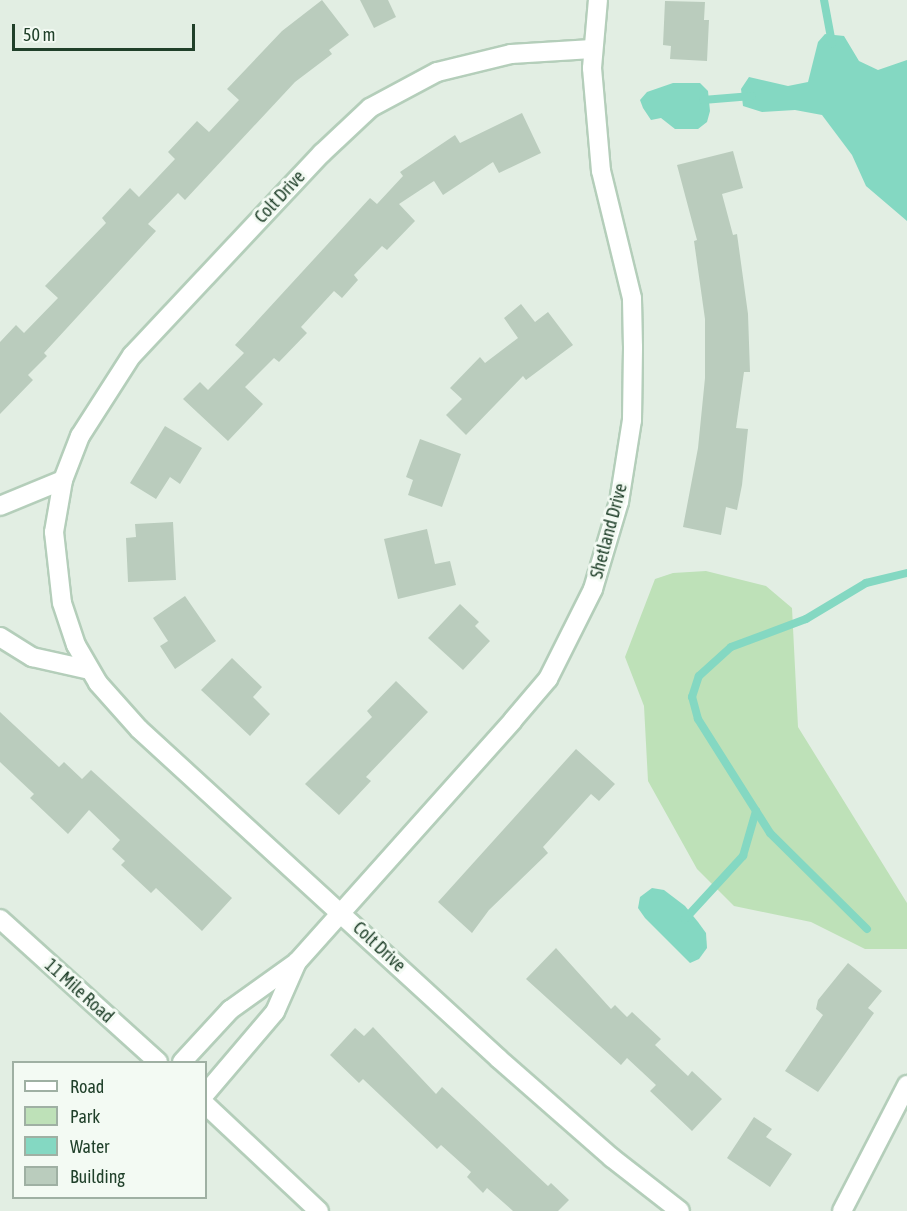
<!DOCTYPE html>
<html>
<head>
<meta charset="utf-8">
<style>
  body { margin:0 }
  #map { position:relative; width:907px; height:1211px; overflow:hidden; background:#e2eee3; font-family:"Asap Condensed",sans-serif }
  div>[style] { position:absolute }
  .green>* { inset:0; background:#bee1b8 }
  .water>* { inset:0; background:#84d8c2 }
  .stream>* { height:8px; margin:-4px; padding:0 4px; transform-origin:4px; border-radius:4px; background:#84d8c2 }
  .building>* { inset:0; background:#baccbd }
  .roads { filter:drop-shadow(2px 0 #b4ceba) drop-shadow(-2px 0 #b4ceba) drop-shadow(0 2px #b4ceba) drop-shadow(0 -2px #b4ceba) }
  .street>* { height:18px; margin:-9px; padding:0 9px; transform-origin:9px; border-radius:9px; background:#fff }
  .secondary>* { height:18px; margin:-9px; padding:0 9px; transform-origin:9px; border-radius:9px; background:#fff }
  span { translate:-50% -50%; white-space:nowrap; text-align:center; line-height:1.15; -webkit-text-stroke:6px #f3faf3; paint-order:stroke }
  .street-label { font-size:18px; color:#20402a }
  .legend { position:absolute; left:12px; top:1061px; width:195px; height:138px; box-sizing:border-box; background:#f3faf3; border:2px solid #9fb0a3; margin:0; padding:8px 10px; list-style:none; font-size:18px; color:#20402a }
  .legend li { display:flex; align-items:center; gap:12px; height:30px }
  .legend b { width:30px; border:2px solid #9fb0a3 }
  .scale { position:absolute; left:12px; top:24px; width:183px; height:27px; box-sizing:border-box; border:3px solid #20402a; border-top:0; padding-left:8px; font-size:18px; line-height:21px; white-space:nowrap; color:#20402a; -webkit-text-stroke:4px #f3faf3; paint-order:stroke }
</style>
</head>
<body>
<div id="map">
  <div class="green">
    <div style="clip-path:polygon(706px 571px,766px 586px,792px 608px,798px 727px,907px 903px,907px 949px,865px 949px,811px 922px,734px 906px,697px 869px,648px 781px,644px 706px,625px 657px,655px 579px,673px 573px)"></div>
  </div>
  <div class="water">
    <div style="clip-path:polygon(825px 34px,844px 36px,859px 61px,878px 70px,907px 60px,907px 221px,866px 186px,852px 155px,822px 115px,795px 110px,762px 112px,743px 106px,741px 89px,749px 77px,788px 86px,808px 82px,818px 42px)"></div>
    <div style="clip-path:polygon(673px 83px,700px 83px,708px 91px,710px 111px,707px 122px,698px 129px,675px 129px,661px 118px,651px 120px,643px 108px,640px 100px,647px 92px)"></div>
    <div style="clip-path:polygon(652px 888px,664px 890px,685px 906px,698px 922px,706px 933px,707px 948px,699px 959px,690px 963px,645px 918px,638px 908px,640px 897px)"></div>
  </div>
  <div class="stream">
    <div style="left:824px;top:0;width:44px;rotate:79.5deg"></div>
    <div style="left:703px;top:100px;width:49px;rotate:-4.7deg"></div>
    <div style="left:685px;top:919px;width:86px;rotate:-47.4deg"></div>
    <div style="left:743px;top:856px;width:47px;rotate:-73.9deg"></div>
    <div style="left:867px;top:929px;width:136px;rotate:-135.3deg"></div>
    <div style="left:770px;top:833px;width:135px;rotate:-122.3deg"></div>
    <div style="left:698px;top:719px;width:23px;rotate:-105deg"></div>
    <div style="left:692px;top:697px;width:22px;rotate:-72deg"></div>
    <div style="left:699px;top:676px;width:43px;rotate:-42.2deg"></div>
    <div style="left:731px;top:647px;width:80px;rotate:-20.5deg"></div>
    <div style="left:806px;top:619px;width:70px;rotate:-31deg"></div>
    <div style="left:866px;top:583px;width:42px;rotate:-13.7deg"></div>
  </div>
  <div class="building">
    <div style="clip-path:polygon(322px 0,349px 35px,329px 50px,332px 54px,295px 82px,185px 200px,178px 193px,148px 224px,156px 231px,44px 353px,47px 356px,28px 375px,33px 380px,0 414px,0 342px,16px 325px,24px 333px,58px 298px,45px 286px,106px 223px,102px 218px,130px 188px,139px 197px,175px 159px,168px 152px,197px 121px,209px 132px,239px 100px,227px 89px,282px 31px)"></div>
    <div style="clip-path:polygon(360px 0,388px 0,396px 17px,374px 28px)"></div>
    <div style="clip-path:polygon(665px 1px,705px 2px,704px 20px,709px 20px,707px 61px,670px 59px,671px 46px,663px 45px)"></div>
    <div style="clip-path:polygon(522px 113px,541px 153px,499px 173px,493px 162px,443px 195px,434px 181px,399px 204px,415px 221px,387px 250px,382px 246px,354px 275px,358px 280px,342px 298px,334px 291px,301px 327px,307px 333px,279px 362px,274px 358px,245px 387px,263px 404px,228px 441px,183px 399px,200px 382px,208px 390px,244px 353px,235px 345px,370px 198px,377px 204px,403px 176px,400px 172px,455px 135px,460px 143px)"></div>
    <div style="clip-path:polygon(733px 151px,743px 188px,722px 194px,733px 235px,737px 234px,748px 314px,750px 372px,744px 372px,736px 428px,748px 429px,742px 485px,737px 510px,726px 507px,721px 535px,683px 527px,698px 448px,705px 378px,705px 319px,694px 241px,697px 240px,677px 165px)"></div>
    <div style="clip-path:polygon(521px 304px,535px 322px,548px 312px,573px 345px,526px 380px,523px 376px,466px 435px,446px 415px,462px 399px,450px 388px,480px 357px,485px 363px,518px 338px,504px 318px)"></div>
    <div style="clip-path:polygon(165px 426px,202px 448px,180px 484px,170px 477px,156px 499px,130px 483px)"></div>
    <div style="clip-path:polygon(420px 439px,461px 454px,442px 507px,408px 495px,413px 480px,406px 477px)"></div>
    <div style="clip-path:polygon(173px 522px,176px 580px,128px 582px,126px 538px,136px 537px,135px 524px)"></div>
    <div style="clip-path:polygon(427px 529px,435px 564px,450px 561px,456px 585px,398px 599px,384px 539px)"></div>
    <div style="clip-path:polygon(185px 596px,216px 641px,175px 669px,160px 646px,168px 641px,153px 618px)"></div>
    <div style="clip-path:polygon(460px 604px,479px 622px,475px 626px,490px 641px,463px 670px,428px 638px)"></div>
    <div style="clip-path:polygon(232px 658px,262px 687px,253px 697px,270px 714px,250px 736px,201px 690px)"></div>
    <div style="clip-path:polygon(396px 681px,428px 712px,366px 777px,371px 781px,339px 815px,305px 784px,372px 717px,367px 711px)"></div>
    <div style="clip-path:polygon(0 712px,59px 767px,64px 762px,82px 779px,91px 770px,232px 898px,202px 931px,156px 888px,151px 893px,121px 865px,125px 861px,112px 849px,120px 840px,89px 810px,68px 834px,30px 798px,34px 794px,0 762px)"></div>
    <div style="clip-path:polygon(576px 749px,615px 784px,599px 801px,591px 794px,543px 847px,548px 853px,489px 910px,472px 933px,438px 902px)"></div>
    <div style="clip-path:polygon(556px 948px,611px 1009px,615px 1005px,627px 1017px,632px 1012px,661px 1039px,655px 1045px,688px 1076px,692px 1071px,722px 1099px,692px 1131px,650px 1091px,656px 1085px,627px 1058px,621px 1065px,526px 979px)"></div>
    <div style="clip-path:polygon(848px 963px,882px 991px,868px 1008px,874px 1013px,818px 1092px,785px 1071px,823px 1015px,816px 1009px,818px 1000px)"></div>
    <div style="clip-path:polygon(373px 1027px,436px 1094px,442px 1087px,548px 1186px,551px 1183px,569px 1200px,558px 1211px,513px 1211px,487px 1188px,483px 1193px,467px 1177px,471px 1172px,441px 1145px,437px 1149px,363px 1079px,359px 1083px,330px 1055px,355px 1028px,364px 1036px)"></div>
    <div style="clip-path:polygon(754px 1117px,772px 1129px,766px 1137px,792px 1154px,770px 1187px,727px 1158px)"></div>
  </div>
  <div class="roads">
    <div class="street">
      <div style="left:592px;top:49px;width:81px;rotate:176.5deg"></div>
      <div style="left:511px;top:54px;width:76px;rotate:166.3deg"></div>
      <div style="left:437px;top:72px;width:76px;rotate:151.8deg"></div>
      <div style="left:370px;top:108px;width:66px;rotate:136.8deg"></div>
      <div style="left:322px;top:153px;width:277px;rotate:133.2deg"></div>
      <div style="left:132px;top:355px;width:96px;rotate:122.7deg"></div>
      <div style="left:80px;top:436px;width:47px;rotate:111.1deg"></div>
      <div style="left:63px;top:480px;width:53px;rotate:99.8deg"></div>
      <div style="left:54px;top:532px;width:71px;rotate:83.6deg"></div>
      <div style="left:62px;top:603px;width:44px;rotate:71.6deg"></div>
      <div style="left:76px;top:645px;width:44px;rotate:59.9deg"></div>
      <div style="left:98px;top:683px;width:62px;rotate:48.3deg"></div>
      <div style="left:139px;top:729px;width:488px;rotate:42.5deg"></div>
      <div style="left:499px;top:1059px;width:150px;rotate:41.2deg"></div>
      <div style="left:612px;top:1158px;width:86px;rotate:37.9deg"></div>
      <div style="left:0;top:506px;width:68px;rotate:-22.4deg"></div>
      <div style="left:0;top:637px;width:38px;rotate:32deg"></div>
      <div style="left:32px;top:657px;width:59px;rotate:12.6deg"></div>
      <div style="left:182px;top:1062px;width:71px;rotate:-47.3deg"></div>
      <div style="left:230px;top:1010px;width:82px;rotate:-35.6deg"></div>
      <div style="left:297px;top:962px;width:324px;rotate:-48.2deg"></div>
      <div style="left:513px;top:720px;width:54px;rotate:-49.5deg"></div>
      <div style="left:548px;top:679px;width:101px;rotate:-63.4deg"></div>
      <div style="left:593px;top:589px;width:91px;rotate:-73.4deg"></div>
      <div style="left:619px;top:502px;width:83px;rotate:-81deg"></div>
      <div style="left:632px;top:420px;width:73px;rotate:-89.2deg"></div>
      <div style="left:633px;top:347px;width:49px;rotate:-91.2deg"></div>
      <div style="left:632px;top:298px;width:131px;rotate:-103.7deg"></div>
      <div style="left:601px;top:171px;width:103px;rotate:-95deg"></div>
      <div style="left:592px;top:68px;width:68px;rotate:-85deg"></div>
      <div style="left:206px;top:1093px;width:106px;rotate:-49.6deg"></div>
      <div style="left:275px;top:1012px;width:55px;rotate:-66.3deg"></div>
      <div style="left:842px;top:1211px;width:142px;rotate:-62.7deg"></div>
    </div>
    <div class="secondary">
      <div style="left:0;top:919px;width:213px;rotate:42.1deg"></div>
      <div style="left:206px;top:1105px;width:155px;rotate:43.2deg"></div>
    </div>
  </div>
  <div class="street-label">
    <span style="left:280px;top:197px;rotate:-47deg">Colt Drive</span>
    <span style="left:609px;top:531px;rotate:-75deg">Shetland Drive</span>
    <span style="left:379px;top:947px;rotate:43deg">Colt Drive</span>
    <span style="left:79px;top:991px;rotate:42deg">11 Mile Road</span>
  </div>
  <ul class="legend">
  <li><b style="height:8px;background:#fff"></b>Road</li>
  <li><b style="height:16px;background:#bee1b8"></b>Park</li>
  <li><b style="height:16px;background:#84d8c2"></b>Water</li>
  <li><b style="height:16px;background:#baccbd"></b>Building</li>
  </ul>
  <div class="scale">50 m</div>
</div>
</body>
</html>
